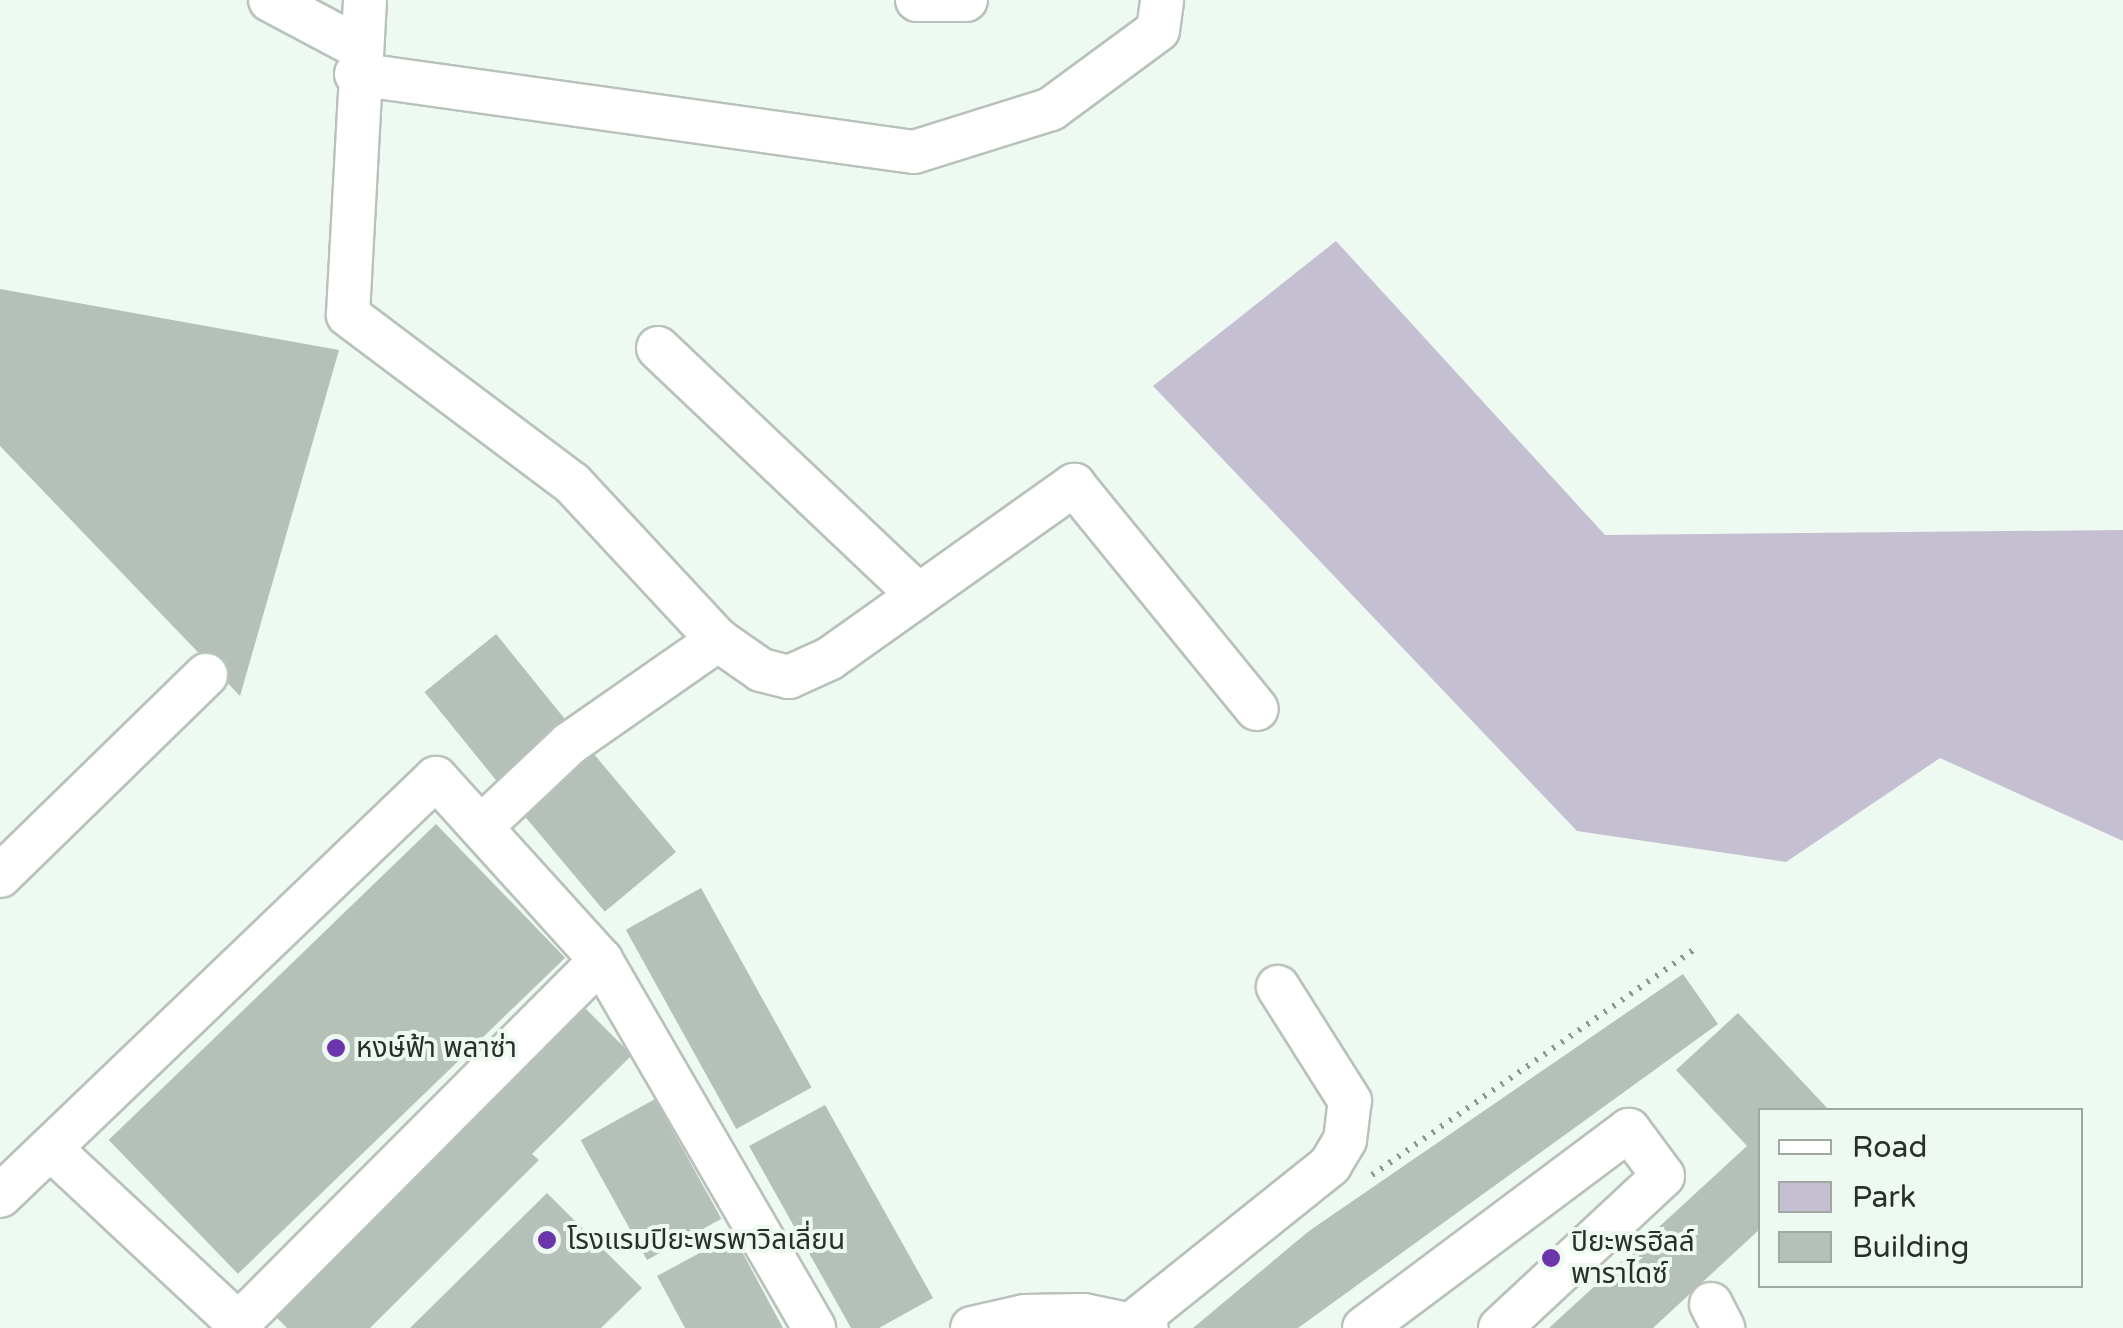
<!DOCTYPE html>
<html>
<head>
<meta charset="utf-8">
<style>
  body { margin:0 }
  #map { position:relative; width:2123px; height:1328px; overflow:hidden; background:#eef9f2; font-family:"Varela Round","Noto Sans Thai",sans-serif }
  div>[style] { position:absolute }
  .green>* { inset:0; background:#c4bfd1 }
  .building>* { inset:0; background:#b5c0b9; transform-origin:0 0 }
  .path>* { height:6px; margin-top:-3px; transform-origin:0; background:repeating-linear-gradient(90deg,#8e9691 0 2.5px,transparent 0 10.5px) }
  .roads { filter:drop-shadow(2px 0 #b8c2bb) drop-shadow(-2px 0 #b8c2bb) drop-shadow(0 2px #b8c2bb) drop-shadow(0 -2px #b8c2bb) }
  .minor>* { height:42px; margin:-21px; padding:0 21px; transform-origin:21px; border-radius:21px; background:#fff }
  .dots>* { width:28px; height:28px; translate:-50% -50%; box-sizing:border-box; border:5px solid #eef9f2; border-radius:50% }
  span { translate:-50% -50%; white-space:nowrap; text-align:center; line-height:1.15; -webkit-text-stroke:8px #eef9f2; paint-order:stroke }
  .poi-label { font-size:28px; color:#2a2f2c }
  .left { translate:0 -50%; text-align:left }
  .legend { position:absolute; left:1758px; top:1108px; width:325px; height:180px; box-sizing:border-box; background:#eef9f2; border:2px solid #a0a8a3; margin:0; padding:12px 18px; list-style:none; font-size:30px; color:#2a2f2c }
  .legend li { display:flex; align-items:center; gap:20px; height:50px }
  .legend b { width:50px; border:2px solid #a0a8a3 }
</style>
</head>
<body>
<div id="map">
  <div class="green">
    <div style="clip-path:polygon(1336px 241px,1605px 535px,2123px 530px,2123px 841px,1940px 758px,1786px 862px,1577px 831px,1153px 386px)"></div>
  </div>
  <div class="building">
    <div style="clip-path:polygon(0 289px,339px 350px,240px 696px,0 446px)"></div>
    <div style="left:496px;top:634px;width:118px;height:92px;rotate:51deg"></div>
    <div style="left:588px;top:747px;width:137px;height:93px;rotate:50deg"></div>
    <div style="left:436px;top:824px;width:186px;height:455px;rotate:46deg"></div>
    <div style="left:701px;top:888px;width:228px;height:86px;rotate:61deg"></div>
    <div style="clip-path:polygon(1683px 974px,1718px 1024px,1298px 1328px,1193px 1328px,1309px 1231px)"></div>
    <div style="clip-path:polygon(576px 999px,632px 1055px,532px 1154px,539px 1160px,370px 1328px,287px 1328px,265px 1306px)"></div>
    <div style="clip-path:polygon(1738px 1013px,1829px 1110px,1760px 1110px,1760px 1229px,1653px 1328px,1549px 1328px,1747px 1146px,1676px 1070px)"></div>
    <div style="left:655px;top:1099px;width:137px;height:85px;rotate:61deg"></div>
    <div style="clip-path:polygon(825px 1105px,933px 1298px,879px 1328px,851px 1328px,749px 1146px)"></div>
    <div style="clip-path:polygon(547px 1193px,642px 1288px,601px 1328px,410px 1328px)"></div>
    <div style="clip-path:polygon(733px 1235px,783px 1328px,685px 1328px,657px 1276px)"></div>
  </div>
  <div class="path">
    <div style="left:1372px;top:1175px;width:398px;rotate:-35deg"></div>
  </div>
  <div class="roads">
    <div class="minor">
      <div style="left:270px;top:0;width:104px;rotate:28deg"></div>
      <div style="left:365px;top:0;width:315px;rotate:93.1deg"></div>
      <div style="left:348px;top:315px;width:280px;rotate:36.9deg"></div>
      <div style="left:572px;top:483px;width:214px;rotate:47.1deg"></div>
      <div style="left:718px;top:640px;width:52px;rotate:34.9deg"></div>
      <div style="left:761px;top:670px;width:29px;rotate:14deg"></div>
      <div style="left:789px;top:677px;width:44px;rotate:-24.2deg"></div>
      <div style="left:829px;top:659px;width:301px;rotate:-35.4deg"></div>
      <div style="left:1074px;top:485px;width:289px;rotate:50.8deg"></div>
      <div style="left:917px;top:0;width:49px"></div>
      <div style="left:356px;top:74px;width:563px;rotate:7.96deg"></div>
      <div style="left:914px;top:152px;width:144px;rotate:-17.4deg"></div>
      <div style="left:1051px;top:109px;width:133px;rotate:-36.4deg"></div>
      <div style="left:1158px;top:30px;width:30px;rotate:-82deg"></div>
      <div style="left:658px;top:348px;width:359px;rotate:43.5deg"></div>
      <div style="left:481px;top:827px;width:121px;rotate:-43.3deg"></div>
      <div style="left:569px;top:744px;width:182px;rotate:-34.9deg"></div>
      <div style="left:0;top:876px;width:288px;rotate:-44.3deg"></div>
      <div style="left:50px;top:1148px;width:264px;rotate:43deg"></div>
      <div style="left:0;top:1196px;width:604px;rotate:-43.79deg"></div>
      <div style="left:436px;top:778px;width:246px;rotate:47.8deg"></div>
      <div style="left:601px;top:960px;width:425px;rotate:59.9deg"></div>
      <div style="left:1711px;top:1304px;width:27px;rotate:63deg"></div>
      <div style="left:1133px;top:1323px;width:253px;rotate:-38.7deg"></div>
      <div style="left:1330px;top:1165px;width:29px;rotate:-59deg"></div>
      <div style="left:1345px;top:1140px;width:39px;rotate:-83deg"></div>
      <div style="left:1350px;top:1101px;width:135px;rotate:-122.3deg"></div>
      <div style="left:234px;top:1328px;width:520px;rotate:-45.08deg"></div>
      <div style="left:972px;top:1328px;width:54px;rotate:-12.8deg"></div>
      <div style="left:1025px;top:1316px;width:59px;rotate:-1deg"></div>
      <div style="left:1084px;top:1315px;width:64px;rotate:11.7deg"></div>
      <div style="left:1364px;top:1328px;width:331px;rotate:-36.8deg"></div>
      <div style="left:1629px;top:1130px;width:57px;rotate:53.5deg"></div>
      <div style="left:1663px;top:1176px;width:223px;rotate:137deg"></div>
    </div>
  </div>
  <div class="dots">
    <div style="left:336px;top:1048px;background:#6b35ab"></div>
    <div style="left:547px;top:1240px;background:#6b35ab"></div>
    <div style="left:1551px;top:1258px;background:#6b35ab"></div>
  </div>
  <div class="poi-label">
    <span class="left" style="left:356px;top:1048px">หงษ์ฟ้า พลาซ่า</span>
    <span class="left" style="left:567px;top:1240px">โรงแรมปิยะพรพาวิลเลี่ยน</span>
    <span class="left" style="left:1571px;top:1258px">ปิยะพรฮิลล์<br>พาราไดซ์</span>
  </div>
  <ul class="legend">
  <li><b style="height:12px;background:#fff"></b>Road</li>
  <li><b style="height:28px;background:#c4bfd1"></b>Park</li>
  <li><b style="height:28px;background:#b5c0b9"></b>Building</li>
  </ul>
</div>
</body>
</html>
